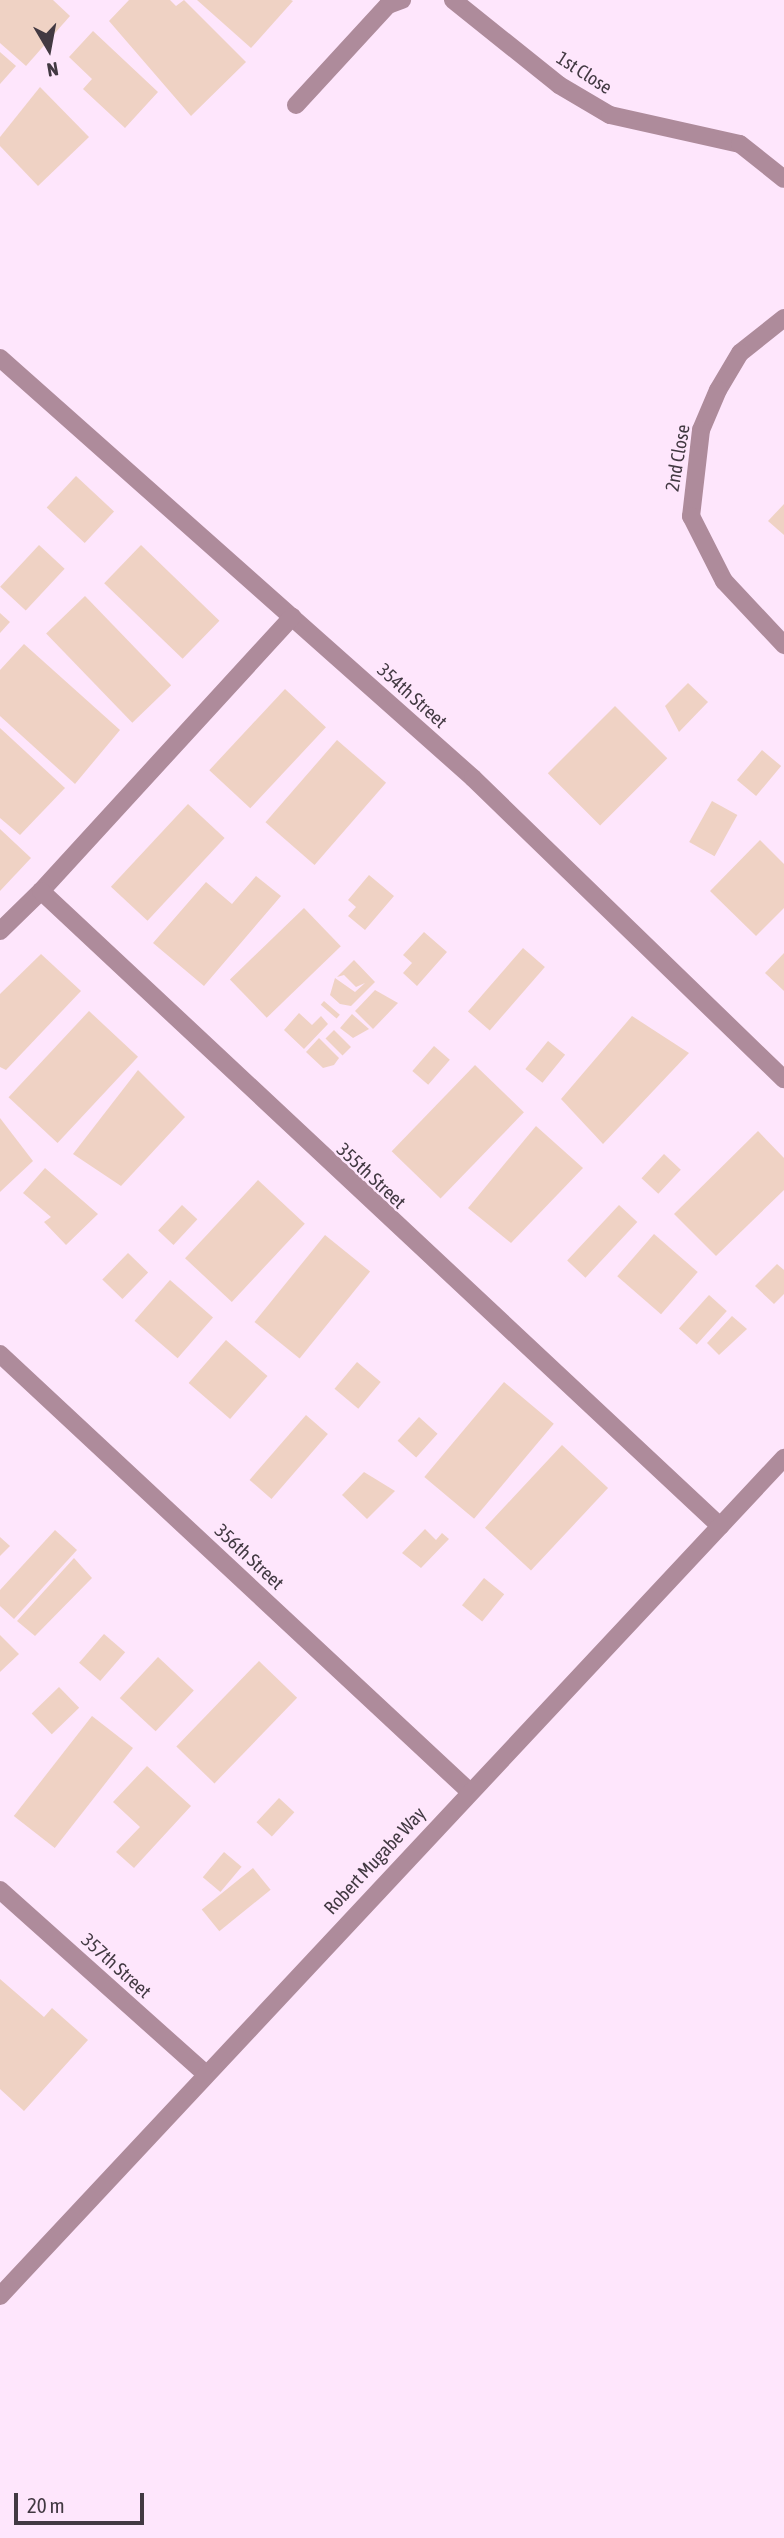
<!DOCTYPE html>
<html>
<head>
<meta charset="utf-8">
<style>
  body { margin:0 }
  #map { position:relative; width:784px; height:2538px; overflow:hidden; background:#fee6fc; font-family:"Asap Condensed",sans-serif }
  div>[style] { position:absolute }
  .building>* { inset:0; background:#efd2c4; transform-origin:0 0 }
  .minor>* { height:18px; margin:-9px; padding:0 9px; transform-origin:9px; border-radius:9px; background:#ae8b9b }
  span { translate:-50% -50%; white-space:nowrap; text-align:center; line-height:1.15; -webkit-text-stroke:5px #fee6fc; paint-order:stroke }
  .street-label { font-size:19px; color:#423942 }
  .north { position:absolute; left:14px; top:14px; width:70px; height:70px; -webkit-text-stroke:5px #fee6fc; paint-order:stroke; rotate:170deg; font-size:19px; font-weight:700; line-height:28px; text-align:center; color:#423942 }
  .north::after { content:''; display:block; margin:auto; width:24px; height:32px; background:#423942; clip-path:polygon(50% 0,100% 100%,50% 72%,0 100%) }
  .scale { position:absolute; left:14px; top:2493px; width:130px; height:32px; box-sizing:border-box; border:4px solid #423942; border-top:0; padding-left:9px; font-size:21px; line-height:24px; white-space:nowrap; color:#423942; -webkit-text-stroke:5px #fee6fc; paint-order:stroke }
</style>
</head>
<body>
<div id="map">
  <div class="building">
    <div style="clip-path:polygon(0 0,53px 0,70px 16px,26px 66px,0 43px)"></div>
    <div style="clip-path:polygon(129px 0,170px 0,176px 6px,184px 0,246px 62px,191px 116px,109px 21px)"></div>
    <div style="clip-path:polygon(197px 0,291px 0,293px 1px,251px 48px)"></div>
    <div style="clip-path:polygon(93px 31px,158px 92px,125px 128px,83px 89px,92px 79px,69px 57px)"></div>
    <div style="clip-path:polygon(0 52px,16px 66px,0 84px)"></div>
    <div style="clip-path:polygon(40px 87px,89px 137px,38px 186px,0 146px,0 137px)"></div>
    <div style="left:76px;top:476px;width:52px;height:43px;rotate:43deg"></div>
    <div style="clip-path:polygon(784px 504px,784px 535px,768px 521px)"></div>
    <div style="left:39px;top:545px;width:35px;height:57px;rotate:43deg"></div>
    <div style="left:141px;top:545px;width:109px;height:53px;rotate:44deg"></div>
    <div style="left:85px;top:596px;width:124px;height:54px;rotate:46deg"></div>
    <div style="clip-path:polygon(0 613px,10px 622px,0 633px)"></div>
    <div style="clip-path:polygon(24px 644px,120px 730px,75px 784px,0 716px,0 670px)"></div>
    <div style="clip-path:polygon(688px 683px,708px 702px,679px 732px,665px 706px)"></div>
    <div style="left:285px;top:689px;width:56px;height:111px;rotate:43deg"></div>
    <div style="left:615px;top:706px;width:74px;height:95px;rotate:45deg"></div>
    <div style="clip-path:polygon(0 728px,65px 788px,20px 835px,0 818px)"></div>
    <div style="left:337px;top:740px;width:65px;height:109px;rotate:41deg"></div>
    <div style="left:762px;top:750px;width:25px;height:39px;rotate:40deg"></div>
    <div style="left:712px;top:801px;width:29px;height:47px;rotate:29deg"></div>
    <div style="left:188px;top:804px;width:50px;height:113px;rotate:43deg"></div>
    <div style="clip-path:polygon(0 829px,31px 858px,0 891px)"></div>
    <div style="clip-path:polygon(760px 840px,784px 864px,784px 908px,756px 936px,710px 891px)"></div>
    <div style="clip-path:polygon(369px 875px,394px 896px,365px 930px,348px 916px,356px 907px,348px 900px)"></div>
    <div style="clip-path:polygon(256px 876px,281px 896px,204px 986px,153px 943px,206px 882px,232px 904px)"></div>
    <div style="left:304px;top:908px;width:53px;height:103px;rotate:46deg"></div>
    <div style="clip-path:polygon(424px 932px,447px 952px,417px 986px,403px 973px,412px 963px,403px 955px)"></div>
    <div style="left:523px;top:948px;width:29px;height:84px;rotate:41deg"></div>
    <div style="clip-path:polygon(784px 953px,784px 991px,765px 973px)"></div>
    <div style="clip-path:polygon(41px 954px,81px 991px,6px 1070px,0 1067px,0 994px)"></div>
    <div style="clip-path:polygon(354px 960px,375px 982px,351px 1006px,340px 1004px,330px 995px,335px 978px,355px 992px,365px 983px,356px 987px,344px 975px,337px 977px)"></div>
    <div style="clip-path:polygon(375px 990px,398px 1003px,373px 1029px,355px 1011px)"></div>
    <div style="left:324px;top:1001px;width:21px;height:5px;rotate:41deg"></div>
    <div style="left:89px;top:1011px;width:67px;height:118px;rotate:43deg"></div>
    <div style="clip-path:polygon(299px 1013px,312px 1025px,321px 1016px,328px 1024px,304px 1049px,284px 1030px)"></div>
    <div style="clip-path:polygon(352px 1014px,369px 1029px,353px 1038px,340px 1028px)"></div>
    <div style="clip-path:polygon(632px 1016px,689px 1053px,603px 1144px,561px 1099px)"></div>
    <div style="left:334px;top:1030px;width:24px;height:12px;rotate:45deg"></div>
    <div style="clip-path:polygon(319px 1038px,339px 1058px,334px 1065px,323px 1068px,306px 1052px)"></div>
    <div style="left:548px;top:1041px;width:22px;height:36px;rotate:39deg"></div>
    <div style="left:434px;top:1046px;width:21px;height:33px;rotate:41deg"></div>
    <div style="left:475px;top:1065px;width:68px;height:120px;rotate:44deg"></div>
    <div style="clip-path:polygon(138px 1070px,185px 1117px,121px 1186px,73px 1154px)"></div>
    <div style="clip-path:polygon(0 1118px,33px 1161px,0 1192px)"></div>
    <div style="clip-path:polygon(536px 1126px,583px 1168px,511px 1243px,468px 1208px)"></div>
    <div style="clip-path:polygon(758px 1131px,784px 1158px,784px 1190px,716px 1256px,674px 1214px)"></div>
    <div style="left:664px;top:1154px;width:23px;height:33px;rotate:43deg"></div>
    <div style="clip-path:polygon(45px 1168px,98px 1214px,66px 1245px,44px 1222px,51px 1217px,23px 1193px)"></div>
    <div style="left:258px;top:1180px;width:64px;height:107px;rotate:43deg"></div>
    <div style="left:182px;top:1205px;width:21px;height:35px;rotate:43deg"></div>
    <div style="left:619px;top:1205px;width:25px;height:76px;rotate:43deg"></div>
    <div style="left:654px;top:1234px;width:58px;height:56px;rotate:41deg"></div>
    <div style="left:325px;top:1235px;width:58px;height:112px;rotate:39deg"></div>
    <div style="left:128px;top:1253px;width:28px;height:37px;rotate:44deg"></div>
    <div style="clip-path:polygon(777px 1264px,784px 1270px,784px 1294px,774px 1304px,755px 1286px)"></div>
    <div style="left:170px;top:1280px;width:57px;height:54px;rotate:41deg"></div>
    <div style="left:709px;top:1295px;width:24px;height:45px;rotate:42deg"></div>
    <div style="clip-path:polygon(732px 1316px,747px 1329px,719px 1355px,707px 1343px)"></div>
    <div style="left:226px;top:1340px;width:55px;height:57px;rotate:41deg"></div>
    <div style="left:357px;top:1362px;width:31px;height:35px;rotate:40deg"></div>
    <div style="left:504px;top:1382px;width:65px;height:124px;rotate:40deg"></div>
    <div style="left:306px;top:1415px;width:29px;height:86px;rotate:41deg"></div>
    <div style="left:419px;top:1417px;width:25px;height:32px;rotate:42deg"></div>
    <div style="left:562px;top:1445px;width:63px;height:113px;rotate:43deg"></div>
    <div style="clip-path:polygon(364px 1472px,395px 1491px,367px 1519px,342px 1495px)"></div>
    <div style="clip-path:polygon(425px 1529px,436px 1540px,442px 1533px,449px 1539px,421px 1568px,402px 1553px)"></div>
    <div style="clip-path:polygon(55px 1530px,77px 1550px,14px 1619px,0 1606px,0 1590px)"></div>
    <div style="clip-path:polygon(0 1537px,10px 1546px,0 1556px)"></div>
    <div style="clip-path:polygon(74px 1558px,92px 1578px,35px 1636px,17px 1621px)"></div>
    <div style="left:484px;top:1578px;width:26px;height:35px;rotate:39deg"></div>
    <div style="left:104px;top:1634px;width:28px;height:38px;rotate:41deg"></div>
    <div style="clip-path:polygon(0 1635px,19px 1654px,0 1672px)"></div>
    <div style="left:158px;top:1657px;width:49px;height:56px;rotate:43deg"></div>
    <div style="left:259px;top:1661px;width:53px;height:119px;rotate:44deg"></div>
    <div style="left:59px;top:1687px;width:29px;height:38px;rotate:46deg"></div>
    <div style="left:92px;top:1716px;width:52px;height:127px;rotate:38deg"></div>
    <div style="clip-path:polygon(147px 1766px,191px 1806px,134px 1868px,116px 1852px,140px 1827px,113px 1802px)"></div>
    <div style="left:279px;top:1798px;width:21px;height:33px;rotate:43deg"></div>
    <div style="left:224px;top:1852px;width:23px;height:33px;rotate:40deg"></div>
    <div style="left:253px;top:1868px;width:28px;height:66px;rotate:51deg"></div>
    <div style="clip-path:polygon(0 1979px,44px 2017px,52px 2008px,88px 2040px,24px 2111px,0 2089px)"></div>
  </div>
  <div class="minor">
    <div style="left:453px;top:0;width:136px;rotate:38.7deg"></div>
    <div style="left:559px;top:85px;width:59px;rotate:30.5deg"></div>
    <div style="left:610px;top:115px;width:133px;rotate:12.6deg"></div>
    <div style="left:740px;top:144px;width:56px;rotate:38.5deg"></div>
    <div style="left:296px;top:105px;width:136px;rotate:-47.4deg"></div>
    <div style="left:388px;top:5px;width:15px;rotate:-20deg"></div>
    <div style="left:784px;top:318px;width:56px;rotate:141.5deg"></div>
    <div style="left:740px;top:353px;width:43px;rotate:120.7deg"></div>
    <div style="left:718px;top:390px;width:43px;rotate:113deg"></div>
    <div style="left:701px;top:430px;width:87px;rotate:96.6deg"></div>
    <div style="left:691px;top:516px;width:73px;rotate:63.1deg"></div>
    <div style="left:724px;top:581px;width:88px;rotate:46.8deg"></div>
    <div style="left:0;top:358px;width:633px;rotate:41.6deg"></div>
    <div style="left:473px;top:778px;width:433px;rotate:44.1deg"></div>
    <div style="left:41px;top:891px;width:372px;rotate:-47.5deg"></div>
    <div style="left:0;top:931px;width:57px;rotate:-44.3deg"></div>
    <div style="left:41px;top:891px;width:930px;rotate:43.08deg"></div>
    <div style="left:0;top:1354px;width:641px;rotate:42.98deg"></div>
    <div style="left:0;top:1890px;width:275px;rotate:41.8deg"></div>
    <div style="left:0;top:2296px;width:1148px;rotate:-46.91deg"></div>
  </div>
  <div class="street-label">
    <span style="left:584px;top:73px;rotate:33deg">1st Close</span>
    <span style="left:678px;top:458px;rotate:-80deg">2nd Close</span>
    <span style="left:412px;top:696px;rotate:42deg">354th Street</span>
    <span style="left:371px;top:1176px;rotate:43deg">355th Street</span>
    <span style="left:249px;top:1557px;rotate:43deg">356th Street</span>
    <span style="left:375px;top:1861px;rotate:-47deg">Robert Mugabe Way</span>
    <span style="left:116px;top:1966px;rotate:42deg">357th Street</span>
  </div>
  <div class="north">N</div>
  <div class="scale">20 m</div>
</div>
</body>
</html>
